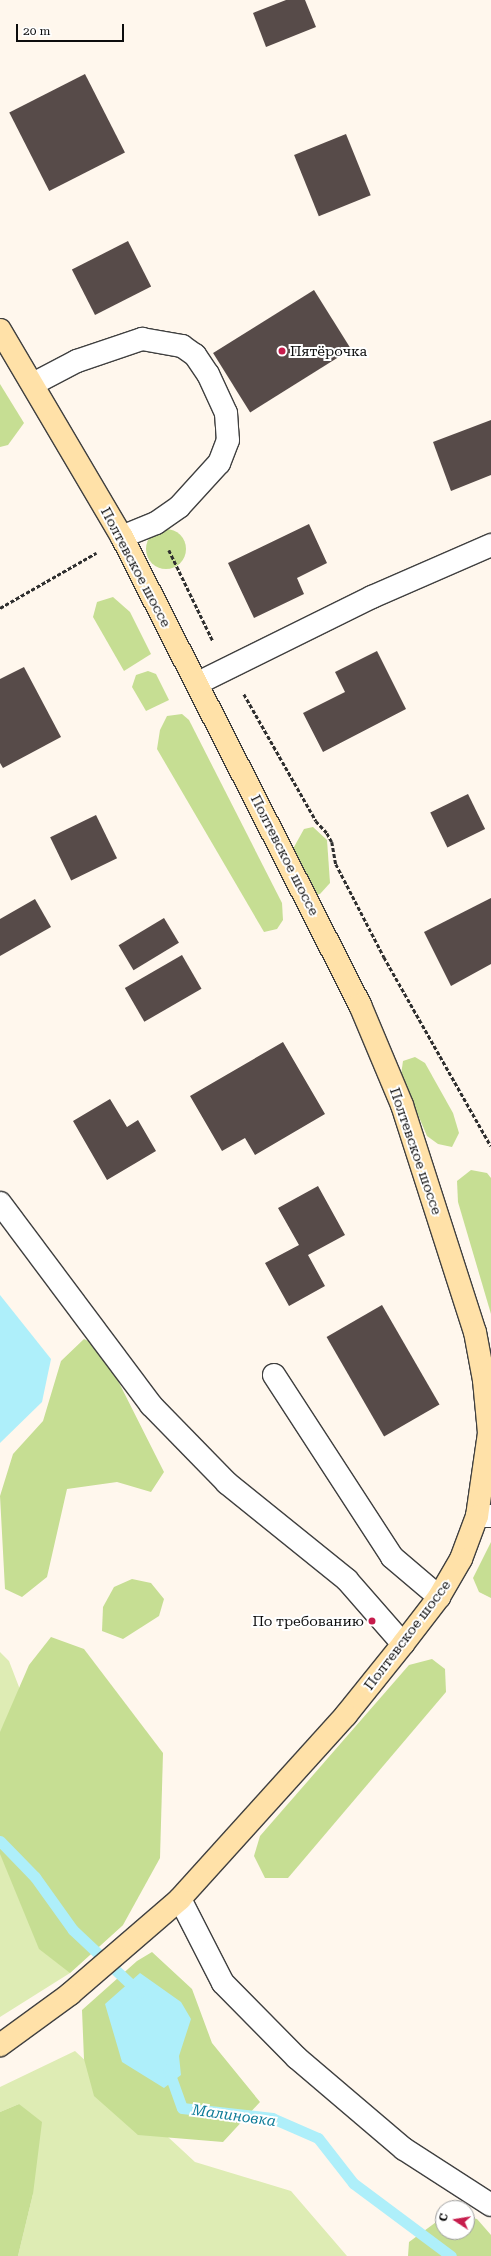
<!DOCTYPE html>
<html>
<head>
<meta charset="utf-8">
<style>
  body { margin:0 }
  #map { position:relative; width:491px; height:2256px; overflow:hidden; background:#fff7ed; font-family:"Roboto Serif",serif }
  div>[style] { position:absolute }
  .green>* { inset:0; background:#deecb4 }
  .forest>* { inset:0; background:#c6de93 }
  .round { border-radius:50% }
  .water>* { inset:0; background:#aeeffa }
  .stream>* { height:11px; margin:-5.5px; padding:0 5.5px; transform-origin:5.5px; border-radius:5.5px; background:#aeeffa }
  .building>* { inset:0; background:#574b49; transform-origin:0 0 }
  .path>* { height:2.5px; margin-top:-1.25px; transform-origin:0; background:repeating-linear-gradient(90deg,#2f2f2f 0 4px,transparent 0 6px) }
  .roads { filter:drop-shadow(1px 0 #404040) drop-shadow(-1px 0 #404040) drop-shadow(0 1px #404040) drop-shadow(0 -1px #404040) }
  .lane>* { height:22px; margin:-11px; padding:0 11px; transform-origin:11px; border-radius:11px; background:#fff }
  .street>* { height:22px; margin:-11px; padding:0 11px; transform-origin:11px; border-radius:11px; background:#fff }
  .secondary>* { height:22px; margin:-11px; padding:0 11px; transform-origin:11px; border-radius:11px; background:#ffe1a8 }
  .dots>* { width:11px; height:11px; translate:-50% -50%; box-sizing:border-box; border:2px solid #fff; border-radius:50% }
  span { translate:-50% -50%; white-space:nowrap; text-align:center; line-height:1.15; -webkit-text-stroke:4px #fff; paint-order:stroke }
  .poi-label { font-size:14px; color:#0d0d0d }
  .left { translate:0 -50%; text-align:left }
  .right { translate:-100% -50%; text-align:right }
  .street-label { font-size:14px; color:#0d0d0d }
  .water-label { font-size:15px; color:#0f7c98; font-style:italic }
  .north { position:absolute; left:435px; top:2200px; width:40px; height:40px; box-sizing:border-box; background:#fff; border:1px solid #9e9e9e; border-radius:50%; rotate:282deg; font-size:11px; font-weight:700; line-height:16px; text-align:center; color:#0d0d0d }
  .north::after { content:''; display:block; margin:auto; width:14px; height:18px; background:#c61c4c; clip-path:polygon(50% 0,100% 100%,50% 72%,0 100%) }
  .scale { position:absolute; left:16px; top:24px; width:108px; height:18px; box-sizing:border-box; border:2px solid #0d0d0d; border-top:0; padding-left:5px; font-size:12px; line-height:14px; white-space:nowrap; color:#0d0d0d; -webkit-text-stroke:3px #fff; paint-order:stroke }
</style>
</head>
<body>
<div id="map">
  <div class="green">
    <div style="clip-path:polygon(0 1652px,9px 1661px,39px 1739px,123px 1925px,70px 1973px,0 2017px)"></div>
    <div style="clip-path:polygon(75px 2051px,195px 2162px,291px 2191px,347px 2256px,18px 2256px,33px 2194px,19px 2104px,0 2112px,0 2087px)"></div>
  </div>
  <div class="forest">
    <div style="clip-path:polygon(0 384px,24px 423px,8px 445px,0 447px)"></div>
    <div class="round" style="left:146px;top:529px;width:40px;height:40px"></div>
    <div style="clip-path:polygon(113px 597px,130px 612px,151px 654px,124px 671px,93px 617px,97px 602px)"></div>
    <div style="clip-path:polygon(148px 671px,156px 674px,169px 700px,146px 711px,132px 687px,136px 675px)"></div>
    <div style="clip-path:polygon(182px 714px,189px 720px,282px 903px,283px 920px,277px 929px,264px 932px,157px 749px,160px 730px,167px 716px)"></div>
    <div style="clip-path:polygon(313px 827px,327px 840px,330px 883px,320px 894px,311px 896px,293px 863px,294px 847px,304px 829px)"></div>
    <div style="clip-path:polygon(415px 1057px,425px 1063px,453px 1113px,459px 1133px,452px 1147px,438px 1144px,427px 1136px,401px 1075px,403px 1061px)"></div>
    <div style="clip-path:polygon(471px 1170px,487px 1173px,491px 1178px,491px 1314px,458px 1202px,457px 1181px)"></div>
    <div style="clip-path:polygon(84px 1339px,101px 1347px,164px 1472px,151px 1492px,117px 1482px,67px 1489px,47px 1577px,22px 1597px,5px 1589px,0 1496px,13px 1454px,43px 1421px,61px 1361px)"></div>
    <div style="clip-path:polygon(491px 1542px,491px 1598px,479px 1592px,473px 1578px)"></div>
    <div style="clip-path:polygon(132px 1579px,151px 1583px,164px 1599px,159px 1616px,123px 1639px,102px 1631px,103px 1607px,114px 1587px)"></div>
    <div style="clip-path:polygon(51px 1637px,84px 1649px,163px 1753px,160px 1858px,123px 1925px,70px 1973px,39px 1949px,0 1854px,0 1732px,29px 1665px)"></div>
    <div style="clip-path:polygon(432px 1659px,445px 1669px,446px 1692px,288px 1878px,265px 1878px,254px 1856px,260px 1836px,409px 1665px)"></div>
    <div style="clip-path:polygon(152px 1952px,192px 1989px,212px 2043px,260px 2102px,223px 2142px,138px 2135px,94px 2096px,84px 2059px,82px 2010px,137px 1961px)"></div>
    <div style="clip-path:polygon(19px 2104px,42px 2122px,33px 2194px,18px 2256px,0 2256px,0 2112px)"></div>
    <div style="clip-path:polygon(443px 2217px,443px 2232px,467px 2232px,467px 2217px,477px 2219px,491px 2235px,491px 2256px,408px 2256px,409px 2242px)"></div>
  </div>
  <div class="water">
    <div style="clip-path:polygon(0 1295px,51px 1359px,42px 1402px,0 1443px)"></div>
    <div style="clip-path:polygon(140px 1973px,181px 2002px,191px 2019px,179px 2056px,181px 2075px,164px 2088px,122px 2062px,105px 2004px)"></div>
  </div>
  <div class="stream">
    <div style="left:0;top:1841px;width:50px;rotate:45.8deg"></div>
    <div style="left:35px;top:1877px;width:65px;rotate:54.4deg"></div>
    <div style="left:73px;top:1930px;width:92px;rotate:43.2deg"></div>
    <div style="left:168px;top:2069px;width:41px;rotate:70.3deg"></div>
    <div style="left:182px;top:2108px;width:91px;rotate:6.3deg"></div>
    <div style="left:272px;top:2118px;width:50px;rotate:23.5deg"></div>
    <div style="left:318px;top:2138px;width:57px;rotate:52.1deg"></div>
    <div style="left:353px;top:2183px;width:122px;rotate:36.7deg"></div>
  </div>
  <div class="building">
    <div style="clip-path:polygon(286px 0,305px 0,316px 27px,266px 47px,253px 13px)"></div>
    <div style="left:85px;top:74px;width:88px;height:85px;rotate:63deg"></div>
    <div style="left:346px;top:134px;width:66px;height:56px;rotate:68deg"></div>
    <div style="left:128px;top:241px;width:51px;height:63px;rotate:63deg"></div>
    <div style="left:314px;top:290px;width:70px;height:119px;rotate:58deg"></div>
    <div style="clip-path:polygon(491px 420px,491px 475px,451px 491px,433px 442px)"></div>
    <div style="clip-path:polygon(309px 524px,327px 563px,297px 578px,304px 594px,254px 618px,228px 563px)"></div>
    <div style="clip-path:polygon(377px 651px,406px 709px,323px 752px,303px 713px,345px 692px,335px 672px)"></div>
    <div style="clip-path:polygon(24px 667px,61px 737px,3px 768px,0 763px,0 679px)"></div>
    <div style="left:468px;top:794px;width:39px;height:42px;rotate:64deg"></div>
    <div style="left:96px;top:815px;width:48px;height:51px;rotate:64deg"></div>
    <div style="clip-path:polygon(491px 898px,491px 964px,451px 986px,424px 932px)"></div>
    <div style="clip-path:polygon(35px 899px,51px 927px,0 956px,0 919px)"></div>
    <div style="left:164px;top:918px;width:29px;height:53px;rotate:59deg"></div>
    <div style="left:182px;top:955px;width:39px;height:66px;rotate:60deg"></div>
    <div style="clip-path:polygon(283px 1042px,325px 1114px,255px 1155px,245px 1138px,222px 1151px,190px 1096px)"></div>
    <div style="clip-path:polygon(110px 1099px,127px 1127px,138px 1120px,156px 1151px,107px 1180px,73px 1121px)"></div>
    <div style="clip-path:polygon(318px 1186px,345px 1235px,308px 1255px,325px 1286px,289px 1306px,265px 1263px,299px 1245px,278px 1208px)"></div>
    <div style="left:382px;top:1305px;width:115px;height:64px;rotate:60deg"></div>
  </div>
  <div class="path">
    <div style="left:169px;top:550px;width:101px;rotate:64.2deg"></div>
    <div style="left:0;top:608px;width:111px;rotate:-29.8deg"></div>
    <div style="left:244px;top:694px;width:146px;rotate:60.4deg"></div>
    <div style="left:316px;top:821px;width:16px;rotate:47deg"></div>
    <div style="left:327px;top:833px;width:10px;rotate:61deg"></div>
    <div style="left:332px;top:842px;width:22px;rotate:80deg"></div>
    <div style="left:336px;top:864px;width:105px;rotate:62.7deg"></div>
    <div style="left:384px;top:957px;width:217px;rotate:60.5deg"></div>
  </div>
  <div class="roads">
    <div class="lane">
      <div style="left:33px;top:384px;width:50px;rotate:-27.6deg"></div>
      <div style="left:77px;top:361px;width:69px;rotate:-18.7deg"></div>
      <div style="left:142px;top:339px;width:41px;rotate:9.9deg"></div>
      <div style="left:182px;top:346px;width:16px;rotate:35deg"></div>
      <div style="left:195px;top:355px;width:23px;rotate:56deg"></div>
      <div style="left:208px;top:374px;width:43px;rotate:65.2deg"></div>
      <div style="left:226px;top:413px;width:27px;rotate:86deg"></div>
      <div style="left:228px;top:440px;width:25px;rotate:111deg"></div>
      <div style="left:219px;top:463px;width:59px;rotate:132.3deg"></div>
      <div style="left:179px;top:507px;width:28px;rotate:145deg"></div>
      <div style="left:156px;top:523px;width:37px;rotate:158deg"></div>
      <div style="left:0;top:1203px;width:252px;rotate:53.2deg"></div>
      <div style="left:151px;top:1405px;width:109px;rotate:45.7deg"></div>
      <div style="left:227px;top:1483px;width:154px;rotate:38.9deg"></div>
      <div style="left:347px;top:1580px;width:85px;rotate:48.8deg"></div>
      <div style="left:274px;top:1375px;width:217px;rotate:57deg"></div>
      <div style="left:392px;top:1557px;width:62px;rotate:40.4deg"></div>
      <div style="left:180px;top:1899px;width:94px;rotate:62.9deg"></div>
      <div style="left:223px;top:1983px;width:105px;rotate:45.4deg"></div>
      <div style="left:297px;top:2058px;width:140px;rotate:40.4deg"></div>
      <div style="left:404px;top:2149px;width:103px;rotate:32.8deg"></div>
    </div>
    <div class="street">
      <div style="left:198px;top:683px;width:194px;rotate:-26.3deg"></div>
      <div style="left:372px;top:597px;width:130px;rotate:-23.6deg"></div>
      <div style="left:477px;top:1516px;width:14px"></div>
    </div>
    <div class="secondary">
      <div style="left:0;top:330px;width:240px;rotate:59.5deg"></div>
      <div style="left:122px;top:537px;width:525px;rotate:63.04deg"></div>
      <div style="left:360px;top:1005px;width:108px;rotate:67.2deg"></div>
      <div style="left:402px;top:1105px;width:238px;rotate:72.2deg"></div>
      <div style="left:475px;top:1332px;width:49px;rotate:79.4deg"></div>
      <div style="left:484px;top:1380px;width:53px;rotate:84.6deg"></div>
      <div style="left:489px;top:1433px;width:84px;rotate:98.2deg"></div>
      <div style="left:477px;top:1516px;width:46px;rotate:110.4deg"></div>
      <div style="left:461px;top:1559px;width:44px;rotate:120.1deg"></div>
      <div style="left:439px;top:1597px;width:59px;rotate:127.5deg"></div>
      <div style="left:403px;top:1644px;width:91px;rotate:128.8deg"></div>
      <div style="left:346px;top:1715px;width:248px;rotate:132.1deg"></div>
      <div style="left:180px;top:1899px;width:145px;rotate:139.2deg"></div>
      <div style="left:70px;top:1994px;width:87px;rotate:143.9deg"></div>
    </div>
  </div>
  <div class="dots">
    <div style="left:282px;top:351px;background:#c61c4c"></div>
    <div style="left:372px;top:1621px;background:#c61c4c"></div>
  </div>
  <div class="poi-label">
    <span class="left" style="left:290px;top:351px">Пятёрочка</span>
    <span class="right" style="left:364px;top:1621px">По требованию</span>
  </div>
  <div class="street-label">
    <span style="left:136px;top:567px;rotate:62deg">Полтевское шоссе</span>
    <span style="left:285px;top:855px;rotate:63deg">Полтевское шоссе</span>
    <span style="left:416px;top:1151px;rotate:71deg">Полтевское шоссе</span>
    <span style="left:407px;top:1635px;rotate:-53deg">Полтевское шоссе</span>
  </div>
  <div class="water-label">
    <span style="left:234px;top:2116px;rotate:8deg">Малиновка</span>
  </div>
  <div class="north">С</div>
  <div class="scale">20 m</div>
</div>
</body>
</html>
